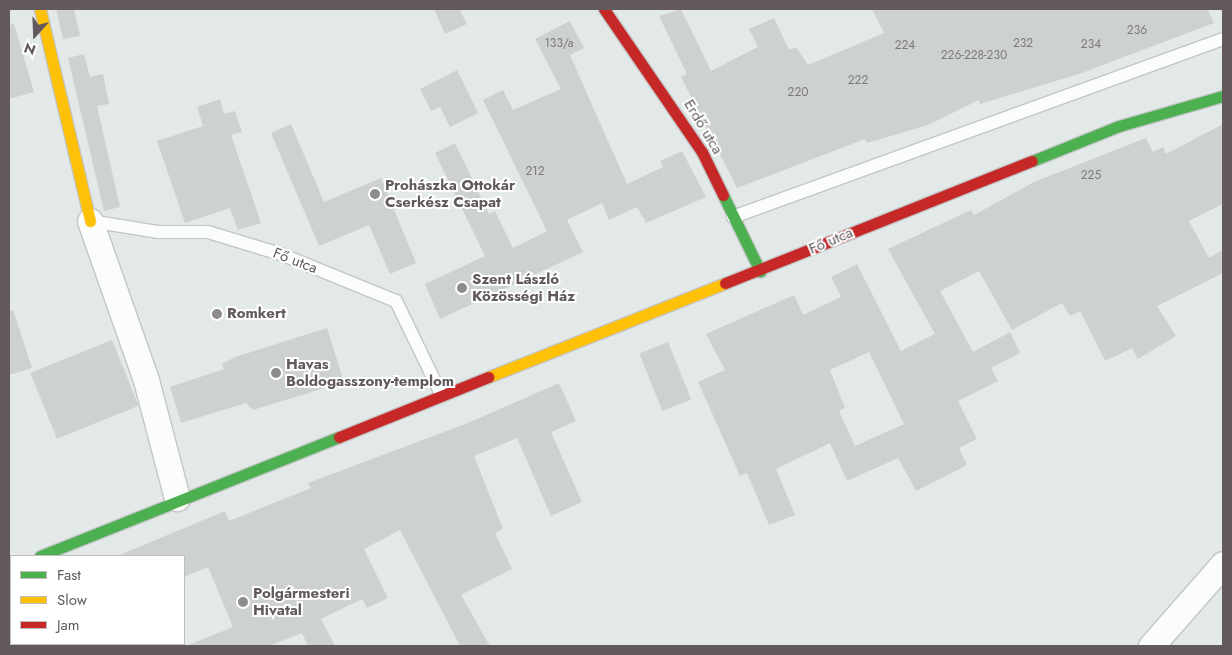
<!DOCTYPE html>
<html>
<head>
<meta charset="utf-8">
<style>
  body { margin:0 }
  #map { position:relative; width:1232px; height:655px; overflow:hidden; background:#e3e9e9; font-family:Jost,sans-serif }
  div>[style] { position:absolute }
  .building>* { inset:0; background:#cdd1d0; transform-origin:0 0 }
  .roads { filter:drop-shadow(1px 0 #c4c5c6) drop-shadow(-1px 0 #c4c5c6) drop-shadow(0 1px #c4c5c6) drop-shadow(0 -1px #c4c5c6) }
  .lane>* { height:12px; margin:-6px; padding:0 6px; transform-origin:6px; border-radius:6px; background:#fbfcfc }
  .street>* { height:25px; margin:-12.5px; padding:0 12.5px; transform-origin:12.5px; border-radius:12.5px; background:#fbfcfc }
  .fast>* { height:11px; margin:-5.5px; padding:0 5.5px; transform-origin:5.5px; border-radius:5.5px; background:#4caf50 }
  .slow>* { height:11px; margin:-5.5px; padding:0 5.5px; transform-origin:5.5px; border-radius:5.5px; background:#ffc107 }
  .jam>* { height:11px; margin:-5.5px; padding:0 5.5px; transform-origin:5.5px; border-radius:5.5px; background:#c62828 }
  .dots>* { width:14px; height:14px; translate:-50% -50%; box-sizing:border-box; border:2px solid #fff; border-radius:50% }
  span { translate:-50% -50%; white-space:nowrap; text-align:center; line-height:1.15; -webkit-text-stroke:4px #fff; paint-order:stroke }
  .number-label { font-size:12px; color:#7d787a }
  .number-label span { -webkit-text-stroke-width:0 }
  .street-label { font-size:15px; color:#61595b }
  .poi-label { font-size:15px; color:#61595b; font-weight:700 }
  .left { translate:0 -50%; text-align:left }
  .frame { position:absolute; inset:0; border:10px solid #61595b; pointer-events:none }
  .legend { position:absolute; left:10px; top:555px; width:175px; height:90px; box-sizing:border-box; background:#fff; border:1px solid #c0bdbd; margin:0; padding:6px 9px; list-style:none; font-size:15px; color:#61595b }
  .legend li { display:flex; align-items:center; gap:10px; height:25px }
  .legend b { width:25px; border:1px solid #c0bdbd }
  .north { position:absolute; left:10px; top:10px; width:50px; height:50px; -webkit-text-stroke:4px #fff; paint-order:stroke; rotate:200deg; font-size:14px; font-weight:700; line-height:20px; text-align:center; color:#61595b }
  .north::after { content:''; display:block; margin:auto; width:18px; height:22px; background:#61595b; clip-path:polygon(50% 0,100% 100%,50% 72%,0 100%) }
</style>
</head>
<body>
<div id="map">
  <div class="building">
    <div style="clip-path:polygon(56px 9px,74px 9px,80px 36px,63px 39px)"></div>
    <div style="clip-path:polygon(434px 9px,459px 9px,467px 24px,445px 34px)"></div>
    <div style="clip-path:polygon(681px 9px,711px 71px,758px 47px,749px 29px,774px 18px,789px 50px,796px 47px,808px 65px,884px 33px,872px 9px,1207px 9px,1214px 23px,1079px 74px,980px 104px,979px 100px,928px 125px,867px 143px,865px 139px,737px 188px,681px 77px,687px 74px,659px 16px)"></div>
    <div style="clip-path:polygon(570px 21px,584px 48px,570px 55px,627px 184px,663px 167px,660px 161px,682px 151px,706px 197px,646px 223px,637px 207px,609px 220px,602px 203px,567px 220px,583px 252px,440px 319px,425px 284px,485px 256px,435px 153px,455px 143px,489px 214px,495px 211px,513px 248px,547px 231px,483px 100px,503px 90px,513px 110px,561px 89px,535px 39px)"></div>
    <div style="clip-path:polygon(14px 24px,34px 92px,9px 99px,9px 25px)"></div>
    <div style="clip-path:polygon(84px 54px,90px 77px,103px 74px,109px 104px,97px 106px,120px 207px,104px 211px,68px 58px)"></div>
    <div style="clip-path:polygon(457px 70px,478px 113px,450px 127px,440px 107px,431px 111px,420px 89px)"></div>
    <div style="clip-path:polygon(220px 99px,224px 114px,235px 111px,242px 132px,231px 135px,261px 223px,238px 230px,230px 208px,185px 223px,157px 141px,203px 126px,197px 107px)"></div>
    <div style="clip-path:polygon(291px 124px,324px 202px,381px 178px,416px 263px,390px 274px,369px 225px,319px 246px,271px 133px)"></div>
    <div style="clip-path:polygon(evenodd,1223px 124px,1223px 204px,1189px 221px,1209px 258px,1223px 250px,1223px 273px,1157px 306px,1176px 336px,1138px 359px,1132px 348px,1105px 361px,1080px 311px,1070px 316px,1062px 303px,1012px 330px,979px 271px,940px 291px,973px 352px,1010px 332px,1020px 353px,991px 368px,998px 381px,958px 401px,977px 439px,959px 448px,967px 465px,916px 491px,898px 458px,847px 481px,830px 443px,776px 469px,795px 515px,769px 525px,747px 473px,740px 476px,698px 382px,725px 370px,706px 334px,794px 295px,803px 315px,841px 297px,831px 277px,857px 264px,901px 351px,935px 334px,888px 249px,971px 210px,974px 215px,1034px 182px,1146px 138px,1153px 152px,1163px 147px,1166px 154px,1223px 124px,869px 352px,904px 424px,855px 446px,839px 411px,845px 408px,830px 370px,869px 352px)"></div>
    <div style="clip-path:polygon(13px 310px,32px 368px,9px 375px,9px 311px)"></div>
    <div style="clip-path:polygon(327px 328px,344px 382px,253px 410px,246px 403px,181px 423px,170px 387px,224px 369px,222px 364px,235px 357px)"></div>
    <div style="left:112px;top:340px;width:71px;height:88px;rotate:68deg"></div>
    <div style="left:668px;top:342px;width:62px;height:31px;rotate:68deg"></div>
    <div style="clip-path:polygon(559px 383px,576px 421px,551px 432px,582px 502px,551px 516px,517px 438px,474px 456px,503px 529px,495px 533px,512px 569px,461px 595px,490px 646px,460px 646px,400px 530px,364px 549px,388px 598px,367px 608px,362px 599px,321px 619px,335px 646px,308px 646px,302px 633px,269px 646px,186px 646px,233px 627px,208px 567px,184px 577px,184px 556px,117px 556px,225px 511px,229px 521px,311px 488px,308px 483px,468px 423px)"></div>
  </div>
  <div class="roads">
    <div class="lane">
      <div style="left:733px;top:217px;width:521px;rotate:-19.96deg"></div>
      <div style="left:90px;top:221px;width:70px;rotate:9.1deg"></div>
      <div style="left:159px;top:232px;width:49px"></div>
      <div style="left:208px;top:232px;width:78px;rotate:17deg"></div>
      <div style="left:283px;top:255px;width:122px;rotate:22.2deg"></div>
      <div style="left:396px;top:301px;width:103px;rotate:64.2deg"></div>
    </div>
    <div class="street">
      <div style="left:90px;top:221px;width:169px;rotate:70.6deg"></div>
      <div style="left:146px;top:380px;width:122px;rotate:75.3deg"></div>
      <div style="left:1151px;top:646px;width:109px;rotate:-48.7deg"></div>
    </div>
    <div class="fast">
      <div style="left:1032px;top:161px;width:94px;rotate:-21.9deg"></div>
      <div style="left:1119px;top:126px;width:108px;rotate:-16.1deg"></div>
      <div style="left:723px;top:195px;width:85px;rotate:64deg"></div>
      <div style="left:40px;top:556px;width:322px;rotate:-21.7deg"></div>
      <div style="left:9px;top:568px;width:2px;rotate:-27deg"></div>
    </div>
    <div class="slow">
      <div style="left:40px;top:9px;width:218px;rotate:76.7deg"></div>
      <div style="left:488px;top:377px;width:255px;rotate:-21.6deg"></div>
    </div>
    <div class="jam">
      <div style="left:604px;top:9px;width:173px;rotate:55.6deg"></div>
      <div style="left:702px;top:152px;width:48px;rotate:64deg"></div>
      <div style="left:725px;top:283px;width:330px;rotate:-21.7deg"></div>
      <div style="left:339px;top:437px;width:161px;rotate:-21.9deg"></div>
    </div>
  </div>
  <div class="dots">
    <div style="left:375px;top:194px;background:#8e8b8d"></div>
    <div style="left:462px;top:288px;background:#8e8b8d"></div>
    <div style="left:217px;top:314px;background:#8e8b8d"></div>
    <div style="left:276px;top:373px;background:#8e8b8d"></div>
    <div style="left:243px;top:602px;background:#8e8b8d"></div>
  </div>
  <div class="number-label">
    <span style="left:1137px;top:31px">236</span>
    <span style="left:559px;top:44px">133/a</span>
    <span style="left:1023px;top:44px">232</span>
    <span style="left:1091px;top:45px">234</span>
    <span style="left:905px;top:46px">224</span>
    <span style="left:974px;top:56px">226-228-230</span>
    <span style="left:858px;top:81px">222</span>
    <span style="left:798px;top:93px">220</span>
    <span style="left:535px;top:172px">212</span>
    <span style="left:1091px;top:176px">225</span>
  </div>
  <div class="street-label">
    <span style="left:703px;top:127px;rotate:59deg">Erdő utca</span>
    <span style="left:831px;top:241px;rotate:-23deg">Fő utca</span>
    <span style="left:295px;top:261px;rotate:21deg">Fő utca</span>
  </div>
  <div class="poi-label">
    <span class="left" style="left:385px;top:194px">Prohászka Ottokár<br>Cserkész Csapat</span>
    <span class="left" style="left:472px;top:288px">Szent László<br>Közösségi Ház</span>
    <span class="left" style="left:227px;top:314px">Romkert</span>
    <span class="left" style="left:286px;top:373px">Havas<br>Boldogasszony-templom</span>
    <span class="left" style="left:253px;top:602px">Polgármesteri<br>Hivatal</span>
  </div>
  <div class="frame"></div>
  <ul class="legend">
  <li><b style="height:6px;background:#4caf50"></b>Fast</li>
  <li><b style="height:6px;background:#ffc107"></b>Slow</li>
  <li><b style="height:6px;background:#c62828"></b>Jam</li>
  </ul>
  <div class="north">N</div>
</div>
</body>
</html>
